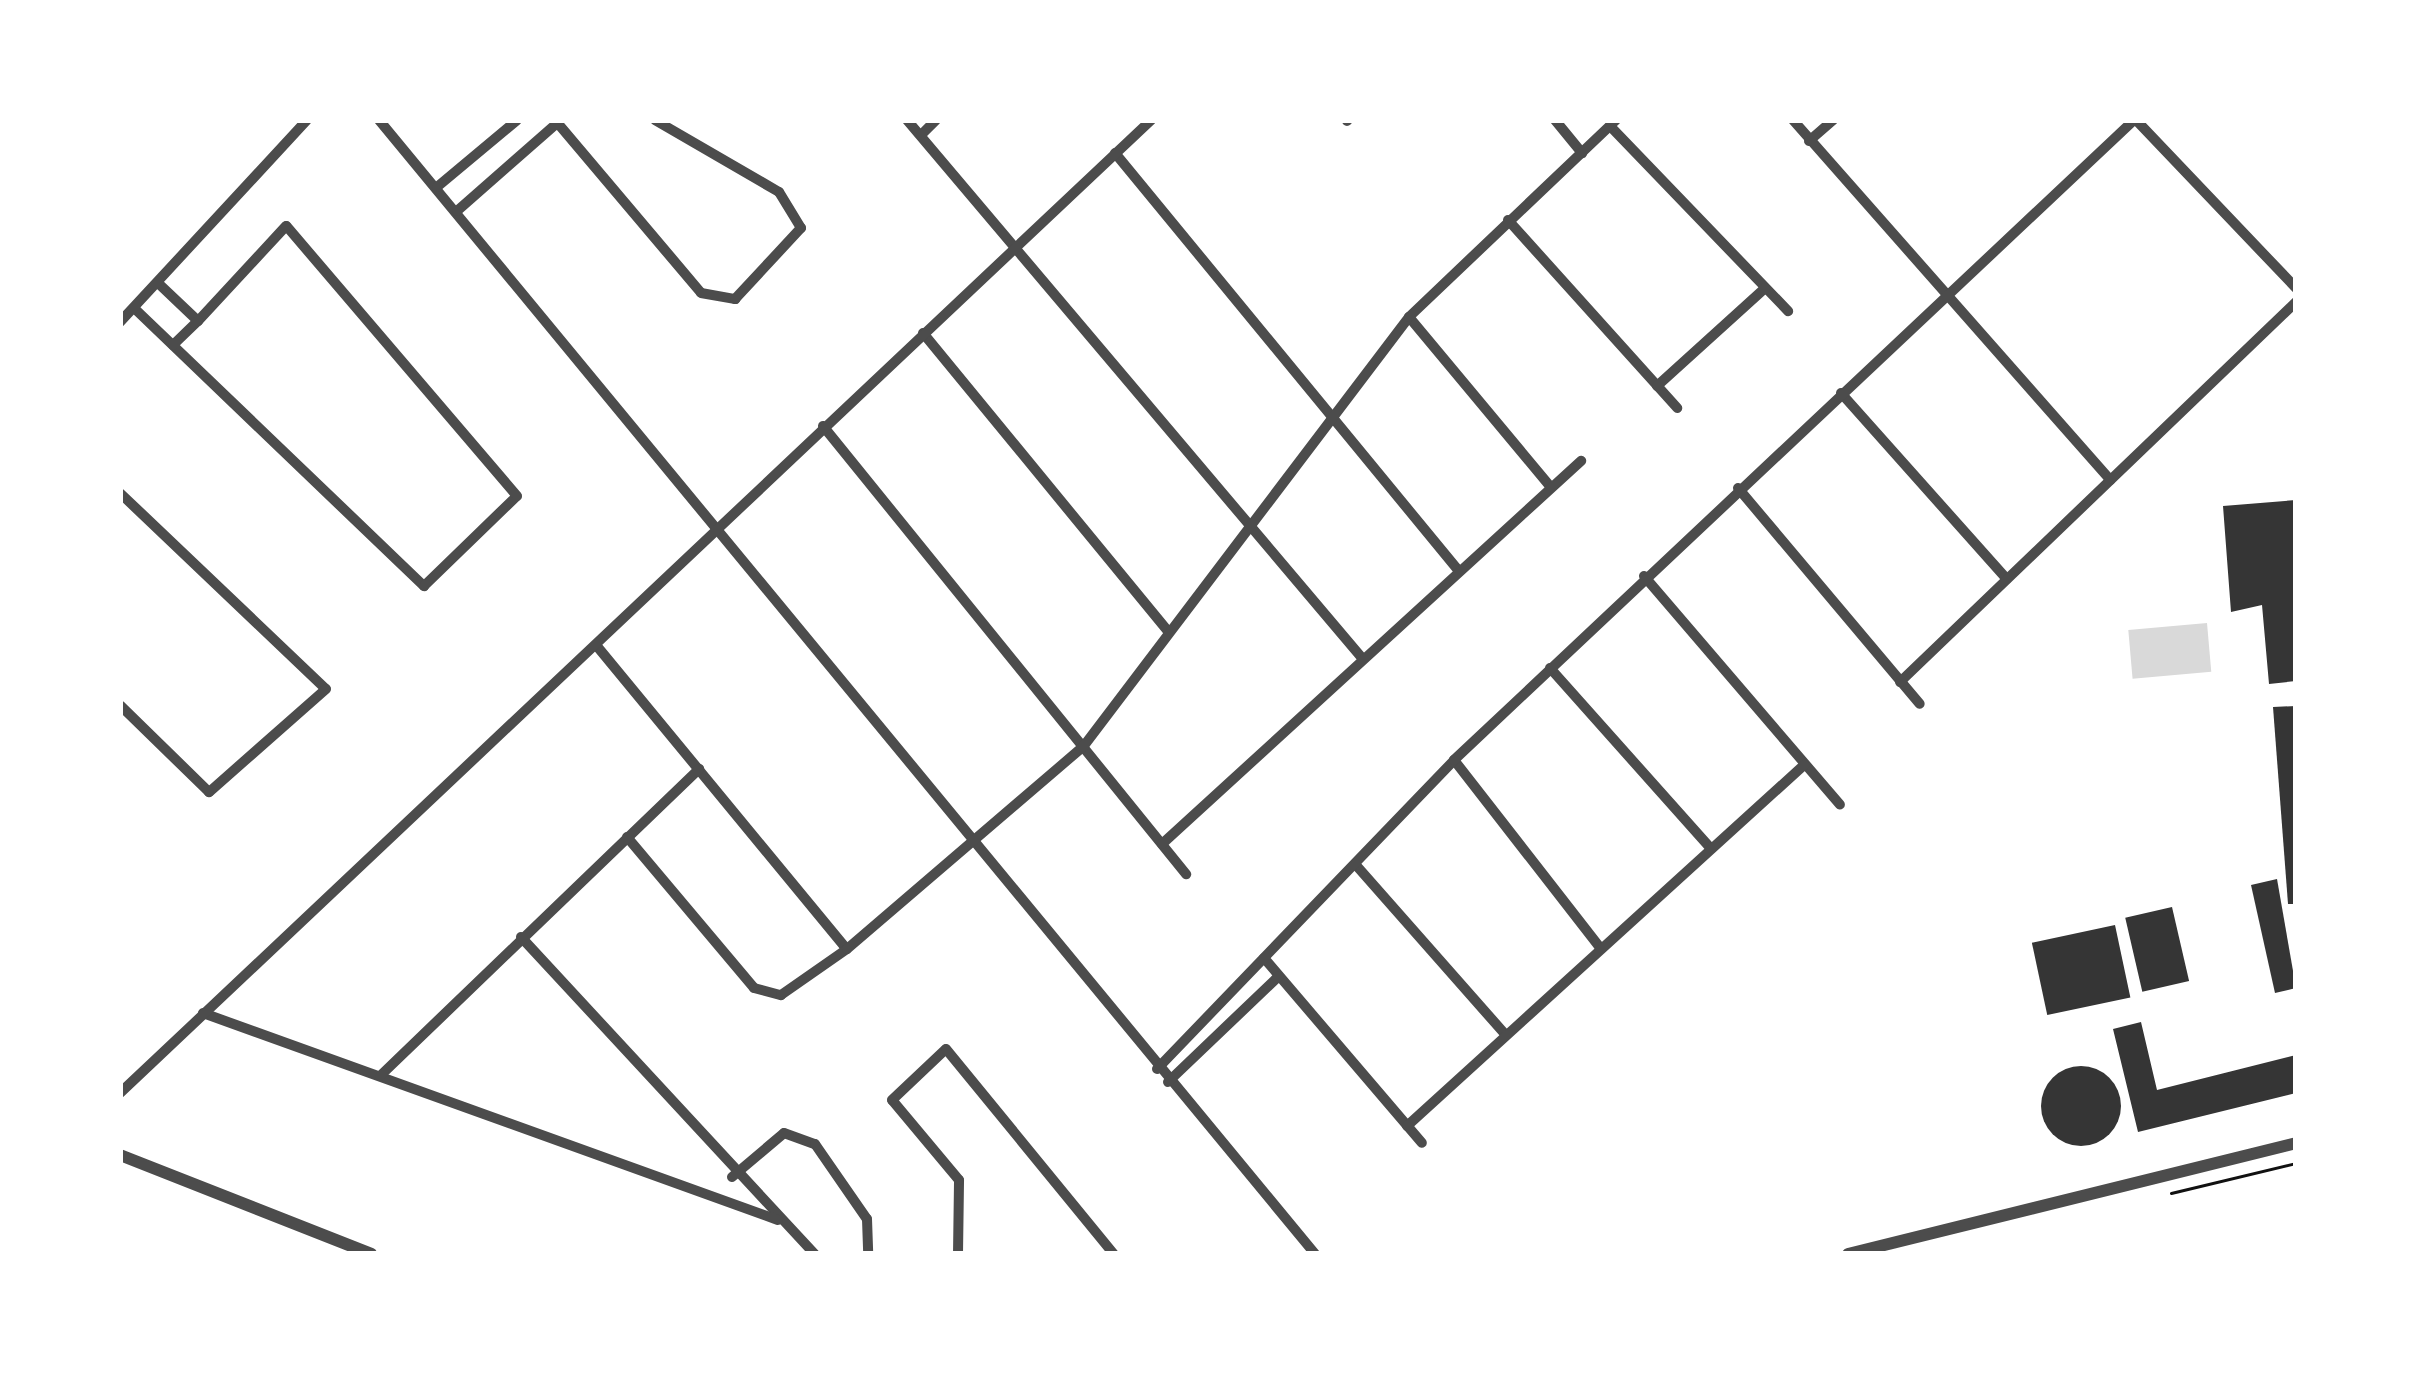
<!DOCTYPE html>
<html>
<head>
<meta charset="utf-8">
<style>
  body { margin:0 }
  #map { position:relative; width:2416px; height:1374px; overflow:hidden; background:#fff; font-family:"Golos Text",sans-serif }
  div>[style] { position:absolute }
  .water>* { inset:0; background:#d9d9d9; transform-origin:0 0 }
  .building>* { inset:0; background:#353535; transform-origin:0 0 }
  .round { border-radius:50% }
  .path>* { height:3px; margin:-1.5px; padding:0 1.5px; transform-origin:1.5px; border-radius:1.5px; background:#111 }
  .minor>* { height:10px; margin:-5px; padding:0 5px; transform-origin:5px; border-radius:5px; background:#4c4c4c }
  .tertiary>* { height:12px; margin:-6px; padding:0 6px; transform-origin:6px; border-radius:6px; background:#4c4c4c }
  span { translate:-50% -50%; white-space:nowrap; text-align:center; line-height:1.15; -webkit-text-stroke:9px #fff; paint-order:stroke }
  .frame { position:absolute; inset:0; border:123px solid #fff; pointer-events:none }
</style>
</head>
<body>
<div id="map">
  <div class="water">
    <div style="left:2207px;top:623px;width:49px;height:79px;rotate:85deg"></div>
  </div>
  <div class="building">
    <div style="clip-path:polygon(2296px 500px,2296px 681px,2269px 684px,2262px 605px,2231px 612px,2223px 506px)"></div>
    <div style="clip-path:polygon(2296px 706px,2296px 904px,2288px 904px,2273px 707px)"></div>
    <div style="clip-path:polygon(2277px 879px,2296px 988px,2275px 993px,2251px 885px)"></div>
    <div style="left:2172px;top:907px;width:76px;height:48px;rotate:77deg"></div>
    <div style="left:2115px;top:925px;width:74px;height:85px;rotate:78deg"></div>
    <div style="clip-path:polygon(2141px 1022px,2157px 1090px,2296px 1055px,2296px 1093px,2138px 1132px,2113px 1029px)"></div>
    <div class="round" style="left:2041px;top:1066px;width:80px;height:80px"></div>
  </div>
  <div class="path">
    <div style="left:2171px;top:1193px;width:129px;rotate:-13.5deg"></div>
  </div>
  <div class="minor">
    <div style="left:379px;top:120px;width:1470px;rotate:50.46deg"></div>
    <div style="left:555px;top:120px;width:226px;rotate:49.8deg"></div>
    <div style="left:701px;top:293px;width:35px;rotate:10deg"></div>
    <div style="left:735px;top:299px;width:97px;rotate:-47.1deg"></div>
    <div style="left:801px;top:228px;width:42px;rotate:-121.4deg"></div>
    <div style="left:779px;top:192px;width:143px;rotate:-149.9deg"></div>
    <div style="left:907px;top:120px;width:705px;rotate:49.78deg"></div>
    <div style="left:1555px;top:120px;width:43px;rotate:50.7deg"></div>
    <div style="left:1793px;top:120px;width:480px;rotate:48.6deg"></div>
    <div style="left:2136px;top:120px;width:232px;rotate:46.4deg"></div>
    <div style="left:1347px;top:121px;width:1px;rotate:-45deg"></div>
    <div style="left:1610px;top:126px;width:257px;rotate:46.1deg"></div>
    <div style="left:921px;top:135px;width:21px;rotate:-45deg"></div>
    <div style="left:1809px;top:141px;width:32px;rotate:-41deg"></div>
    <div style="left:1115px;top:153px;width:540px;rotate:50.56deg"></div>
    <div style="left:437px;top:187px;width:104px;rotate:-39.9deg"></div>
    <div style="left:457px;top:211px;width:133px;rotate:-41.3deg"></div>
    <div style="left:1508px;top:220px;width:253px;rotate:48deg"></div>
    <div style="left:134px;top:308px;width:402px;rotate:43.8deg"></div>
    <div style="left:424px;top:586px;width:129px;rotate:-44.1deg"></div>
    <div style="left:517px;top:496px;width:355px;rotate:-130.5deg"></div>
    <div style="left:286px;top:226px;width:129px;rotate:132.8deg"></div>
    <div style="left:198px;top:321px;width:55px;rotate:-136.5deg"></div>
    <div style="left:1409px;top:317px;width:220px;rotate:50.2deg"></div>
    <div style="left:120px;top:322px;width:275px;rotate:-47.2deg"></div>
    <div style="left:923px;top:333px;width:387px;rotate:50.6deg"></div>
    <div style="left:173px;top:345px;width:35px;rotate:-44deg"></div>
    <div style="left:1657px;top:386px;width:146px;rotate:-42.2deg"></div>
    <div style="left:1841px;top:393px;width:249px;rotate:48.3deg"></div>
    <div style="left:823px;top:426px;width:577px;rotate:50.98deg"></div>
    <div style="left:1738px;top:488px;width:282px;rotate:49.9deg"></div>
    <div style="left:120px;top:493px;width:284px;rotate:43.6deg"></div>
    <div style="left:326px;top:689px;width:156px;rotate:138.6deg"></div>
    <div style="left:209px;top:792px;width:124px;rotate:-135.7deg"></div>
    <div style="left:1644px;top:576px;width:301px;rotate:49.4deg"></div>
    <div style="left:596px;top:645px;width:394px;rotate:50.5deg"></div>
    <div style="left:1550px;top:668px;width:242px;rotate:48.3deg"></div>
    <div style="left:1900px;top:682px;width:549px;rotate:-43.82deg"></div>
    <div style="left:1454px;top:760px;width:239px;rotate:52.1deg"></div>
    <div style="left:627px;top:837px;width:197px;rotate:49.9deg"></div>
    <div style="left:754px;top:988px;width:28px;rotate:15deg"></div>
    <div style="left:781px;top:995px;width:80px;rotate:-34.9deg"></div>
    <div style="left:847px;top:949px;width:311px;rotate:-40.6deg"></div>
    <div style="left:1083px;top:747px;width:540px;rotate:-52.83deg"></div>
    <div style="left:1409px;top:317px;width:286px;rotate:-43.6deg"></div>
    <div style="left:1162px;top:844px;width:568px;rotate:-42.43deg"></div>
    <div style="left:1355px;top:864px;width:228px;rotate:48.6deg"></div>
    <div style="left:521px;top:937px;width:432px;rotate:47.2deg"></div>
    <div style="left:1264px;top:958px;width:243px;rotate:49.5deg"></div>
    <div style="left:203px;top:1013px;width:611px;rotate:19.8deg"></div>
    <div style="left:1157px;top:1069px;width:429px;rotate:-46.1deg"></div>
    <div style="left:1454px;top:760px;width:934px;rotate:-43.26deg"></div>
    <div style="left:380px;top:1076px;width:443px;rotate:-43.9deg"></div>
    <div style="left:1168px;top:1082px;width:153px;rotate:-43.7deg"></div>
    <div style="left:120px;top:1093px;width:1418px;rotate:-43.34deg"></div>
    <div style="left:1407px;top:1126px;width:537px;rotate:-42.28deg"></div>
    <div style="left:732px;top:1177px;width:68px;rotate:-40.2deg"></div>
    <div style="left:784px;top:1133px;width:33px;rotate:20deg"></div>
    <div style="left:815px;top:1144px;width:91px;rotate:55.3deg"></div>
    <div style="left:867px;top:1219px;width:35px;rotate:88deg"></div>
    <div style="left:958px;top:1254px;width:74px;rotate:-89.2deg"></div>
    <div style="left:959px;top:1180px;width:104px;rotate:-129.9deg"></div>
    <div style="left:892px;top:1100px;width:74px;rotate:-43.4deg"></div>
    <div style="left:946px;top:1049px;width:265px;rotate:50.7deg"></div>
  </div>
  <div class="tertiary">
    <div style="left:120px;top:1155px;width:270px;rotate:21.5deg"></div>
    <div style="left:1848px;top:1254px;width:462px;rotate:-13.9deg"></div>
  </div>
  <div class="frame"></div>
</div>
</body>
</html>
